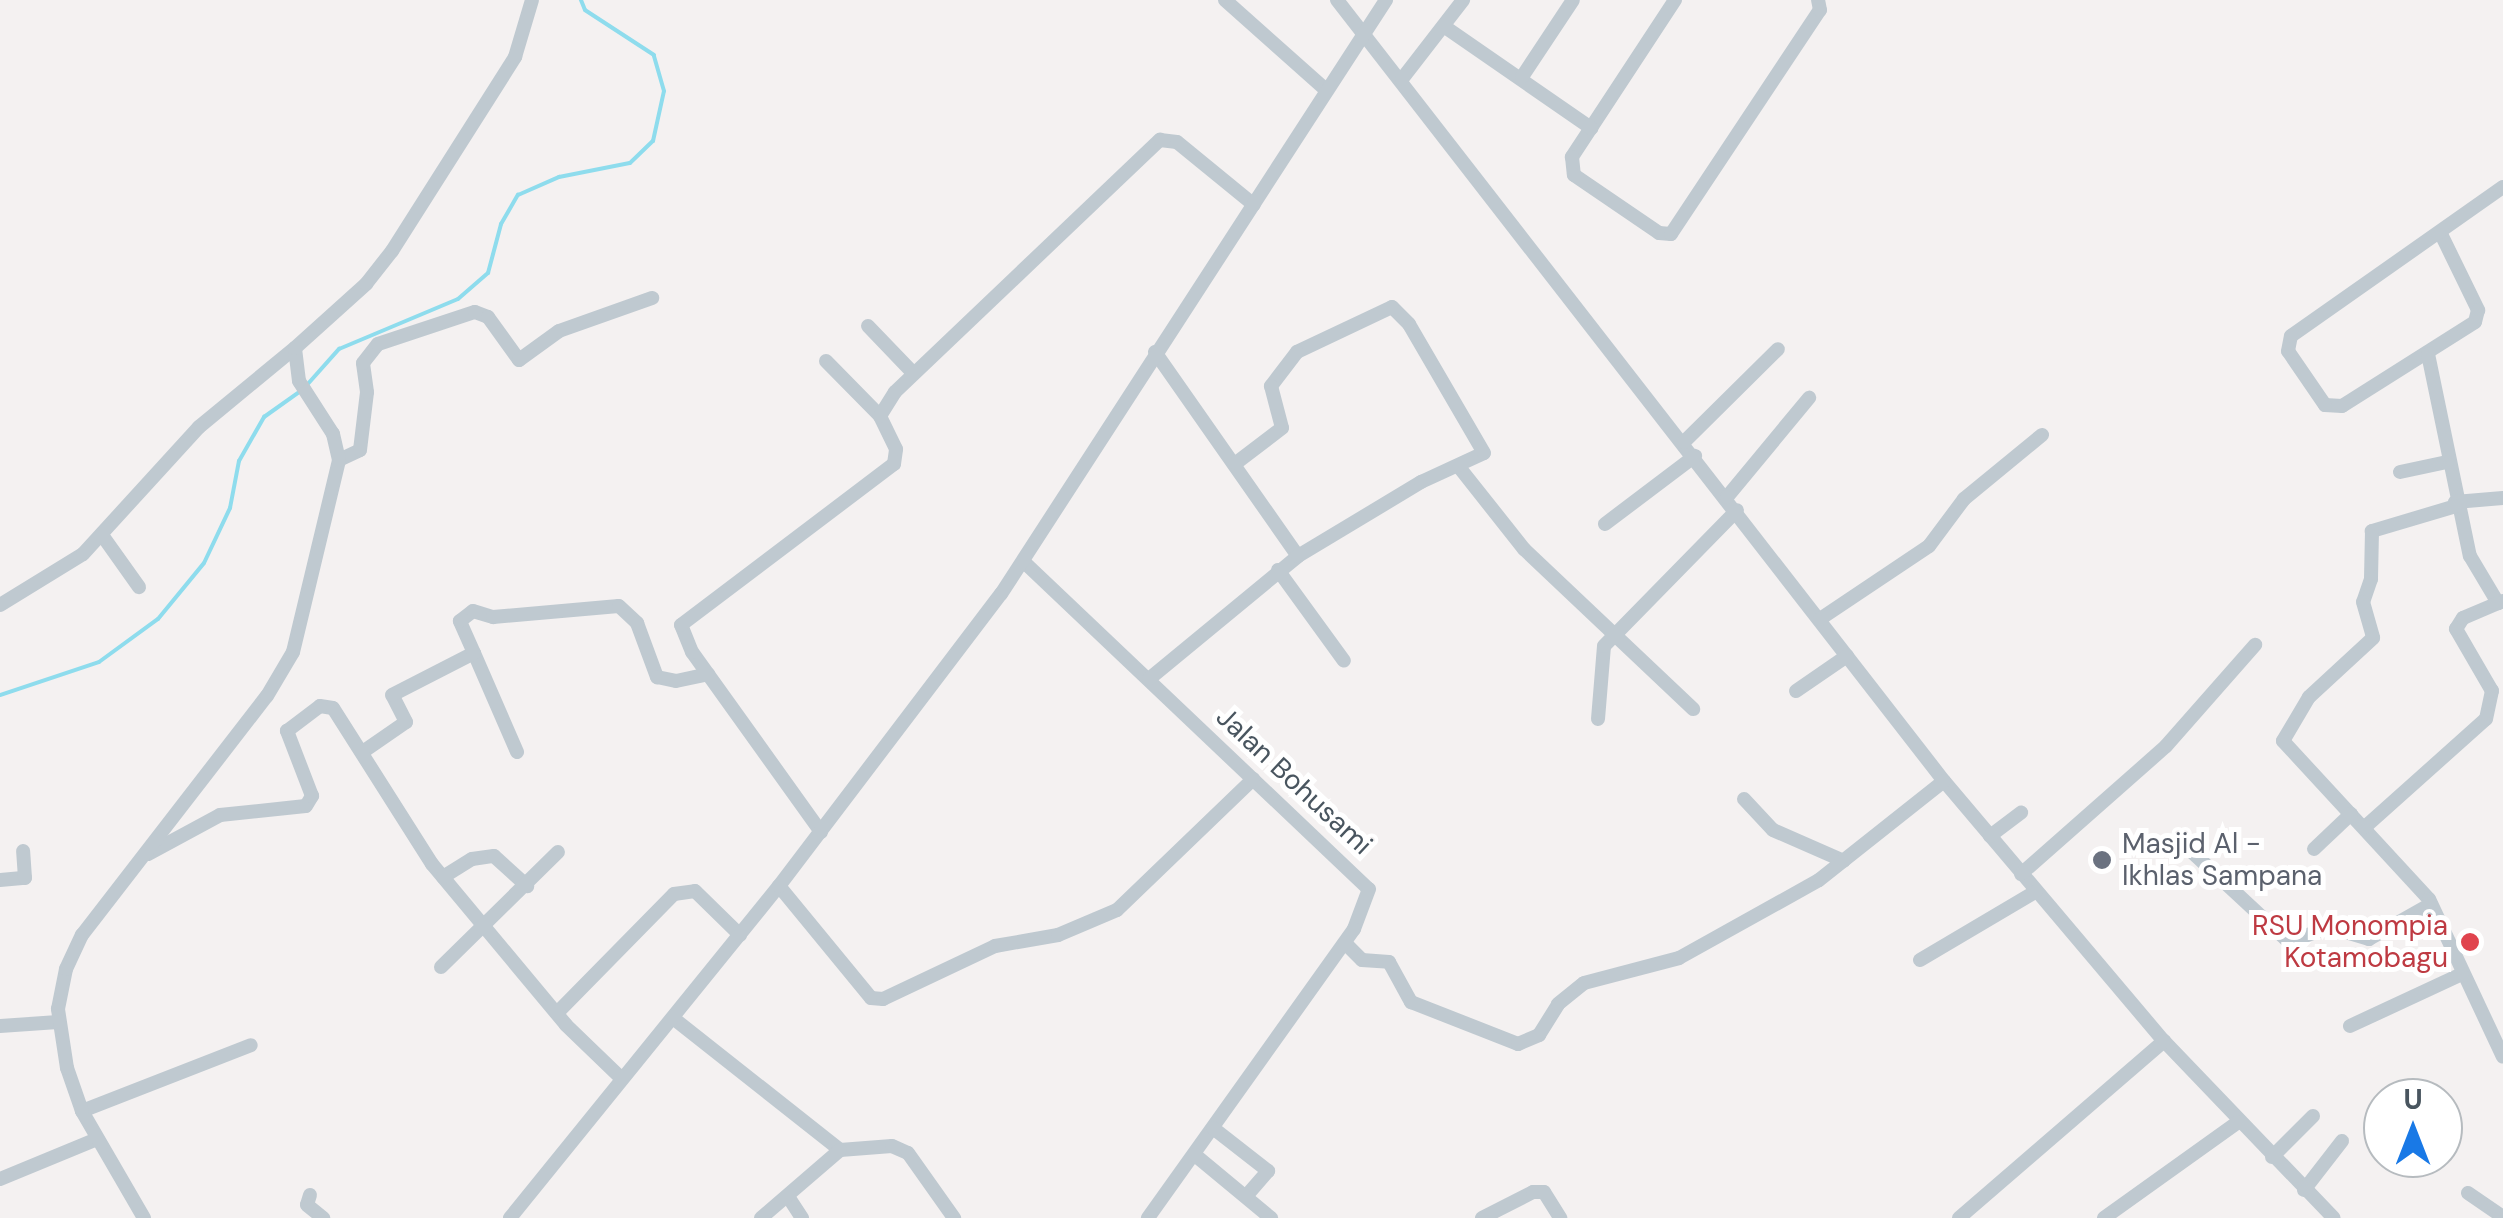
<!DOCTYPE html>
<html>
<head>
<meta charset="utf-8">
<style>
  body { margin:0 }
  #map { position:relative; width:2503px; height:1218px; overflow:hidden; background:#f4f1f1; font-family:"DM Sans",sans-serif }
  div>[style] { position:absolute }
  .stream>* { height:4px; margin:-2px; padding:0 2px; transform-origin:2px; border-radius:2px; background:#8edced }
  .minor>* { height:14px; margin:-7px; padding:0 7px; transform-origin:7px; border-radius:7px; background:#bfc9d0 }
  .dots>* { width:28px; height:28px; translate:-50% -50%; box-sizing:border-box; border:5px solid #fff; border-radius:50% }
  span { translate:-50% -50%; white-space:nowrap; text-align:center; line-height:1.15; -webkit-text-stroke:10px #fff; paint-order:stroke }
  .street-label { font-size:28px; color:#49555f }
  .worship-label { font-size:28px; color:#5b616d }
  .left { translate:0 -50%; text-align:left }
  .health-label { font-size:28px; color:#be3a42 }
  .right { translate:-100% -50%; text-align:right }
  .north { position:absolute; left:2363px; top:1078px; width:100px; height:100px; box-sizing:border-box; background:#fff; border:2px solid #b6bbbf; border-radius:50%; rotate:0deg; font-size:28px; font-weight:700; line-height:40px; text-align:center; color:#49555f }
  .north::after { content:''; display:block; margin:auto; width:35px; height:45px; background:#1979e6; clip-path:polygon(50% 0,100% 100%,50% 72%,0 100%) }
</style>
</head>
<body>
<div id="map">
  <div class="stream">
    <div style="left:306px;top:386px;width:50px;rotate:-48.3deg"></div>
    <div style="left:339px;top:349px;width:129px;rotate:-22.8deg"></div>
    <div style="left:458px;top:299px;width:40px;rotate:-41deg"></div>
    <div style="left:488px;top:273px;width:51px;rotate:-75.1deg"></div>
    <div style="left:501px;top:224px;width:34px;rotate:-60deg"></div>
    <div style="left:518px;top:195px;width:45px;rotate:-23.7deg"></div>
    <div style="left:559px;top:177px;width:72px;rotate:-11.2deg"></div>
    <div style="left:630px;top:163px;width:32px;rotate:-44deg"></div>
    <div style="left:653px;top:141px;width:51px;rotate:-77.6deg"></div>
    <div style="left:664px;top:91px;width:37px;rotate:-106deg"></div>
    <div style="left:654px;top:55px;width:82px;rotate:-146.9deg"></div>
    <div style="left:585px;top:10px;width:11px;rotate:-112deg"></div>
    <div style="left:0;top:695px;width:104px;rotate:-18.4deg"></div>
    <div style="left:99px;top:662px;width:73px;rotate:-36.1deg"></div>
    <div style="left:158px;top:619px;width:72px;rotate:-50.6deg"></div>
    <div style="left:204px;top:563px;width:61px;rotate:-64.7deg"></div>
    <div style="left:230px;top:508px;width:48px;rotate:-79.2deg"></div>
    <div style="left:239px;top:461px;width:51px;rotate:-60.4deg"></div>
    <div style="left:264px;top:417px;width:43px;rotate:-35.5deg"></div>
  </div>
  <div class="minor">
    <div style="left:1225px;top:0;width:135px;rotate:41.7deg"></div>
    <div style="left:1337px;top:0;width:989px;rotate:52.15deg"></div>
    <div style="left:1944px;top:781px;width:341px;rotate:49.8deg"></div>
    <div style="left:2164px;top:1041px;width:245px;rotate:46.2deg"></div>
    <div style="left:1675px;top:0;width:188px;rotate:123.3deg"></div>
    <div style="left:1572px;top:157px;width:18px;rotate:84deg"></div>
    <div style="left:1574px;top:175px;width:103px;rotate:34.3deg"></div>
    <div style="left:1659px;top:233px;width:12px;rotate:5deg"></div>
    <div style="left:1671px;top:234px;width:269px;rotate:-56.4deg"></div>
    <div style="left:1820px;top:10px;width:10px;rotate:-101deg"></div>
    <div style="left:1445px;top:27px;width:178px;rotate:34.7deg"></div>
    <div style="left:1522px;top:77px;width:92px;rotate:-56.5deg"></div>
    <div style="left:1402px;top:79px;width:100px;rotate:-52.3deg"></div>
    <div style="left:2441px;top:234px;width:85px;rotate:64deg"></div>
    <div style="left:2478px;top:310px;width:12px;rotate:104deg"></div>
    <div style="left:2475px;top:322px;width:157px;rotate:147.7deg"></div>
    <div style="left:2342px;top:406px;width:17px;rotate:-177deg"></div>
    <div style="left:2325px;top:405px;width:65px;rotate:-124.4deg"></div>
    <div style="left:2288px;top:351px;width:15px;rotate:-79deg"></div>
    <div style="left:2291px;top:336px;width:259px;rotate:-35.1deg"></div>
    <div style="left:868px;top:326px;width:65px;rotate:46.2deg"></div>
    <div style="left:1155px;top:352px;width:249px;rotate:55deg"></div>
    <div style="left:2428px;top:354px;width:206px;rotate:78.3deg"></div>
    <div style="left:2470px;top:556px;width:55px;rotate:59.2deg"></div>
    <div style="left:2498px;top:603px;width:5px;rotate:-22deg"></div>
    <div style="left:826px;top:361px;width:77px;rotate:45.5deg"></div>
    <div style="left:1684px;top:442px;width:132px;rotate:-44.7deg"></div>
    <div style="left:339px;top:460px;width:23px;rotate:-25deg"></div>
    <div style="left:360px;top:450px;width:58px;rotate:-83.1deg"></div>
    <div style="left:367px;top:392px;width:29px;rotate:-98deg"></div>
    <div style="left:363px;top:363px;width:24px;rotate:-52deg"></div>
    <div style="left:378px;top:344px;width:102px;rotate:-18.3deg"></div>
    <div style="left:475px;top:312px;width:14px;rotate:21deg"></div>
    <div style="left:488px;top:317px;width:53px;rotate:54.2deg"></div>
    <div style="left:519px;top:360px;width:49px;rotate:-35.9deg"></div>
    <div style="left:559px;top:331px;width:99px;rotate:-19.5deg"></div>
    <div style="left:1459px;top:467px;width:105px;rotate:51.6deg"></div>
    <div style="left:1524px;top:549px;width:233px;rotate:43.4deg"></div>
    <div style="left:2400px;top:472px;width:48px;rotate:-12deg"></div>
    <div style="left:1727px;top:497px;width:129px;rotate:-50.4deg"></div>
    <div style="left:2455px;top:502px;width:48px;rotate:-4.8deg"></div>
    <div style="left:2456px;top:506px;width:88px;rotate:163.4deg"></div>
    <div style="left:2372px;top:531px;width:48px;rotate:91.2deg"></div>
    <div style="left:2371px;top:579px;width:24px;rotate:109deg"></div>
    <div style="left:2363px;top:602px;width:37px;rotate:74deg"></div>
    <div style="left:2373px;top:638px;width:87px;rotate:137.3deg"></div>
    <div style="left:2309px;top:697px;width:51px;rotate:120.6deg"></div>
    <div style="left:2283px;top:741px;width:215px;rotate:47.3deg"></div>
    <div style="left:2429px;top:899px;width:174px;rotate:64.9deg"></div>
    <div style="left:1605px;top:524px;width:113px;rotate:-37.1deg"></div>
    <div style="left:102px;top:535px;width:64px;rotate:54.6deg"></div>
    <div style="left:1024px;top:562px;width:475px;rotate:43.5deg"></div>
    <div style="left:1369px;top:889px;width:43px;rotate:110.6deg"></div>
    <div style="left:1354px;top:929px;width:355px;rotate:125.5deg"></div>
    <div style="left:1278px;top:570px;width:112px;rotate:54deg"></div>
    <div style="left:0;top:605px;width:97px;rotate:-31.6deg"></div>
    <div style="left:83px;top:554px;width:172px;rotate:-47.6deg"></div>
    <div style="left:199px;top:427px;width:124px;rotate:-39.5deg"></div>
    <div style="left:1820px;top:619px;width:131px;rotate:-33.8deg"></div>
    <div style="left:1929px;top:546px;width:59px;rotate:-53.3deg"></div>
    <div style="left:1964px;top:499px;width:101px;rotate:-39.4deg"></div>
    <div style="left:474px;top:653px;width:108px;rotate:66.5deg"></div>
    <div style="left:1149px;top:679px;width:193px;rotate:-39.5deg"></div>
    <div style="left:1298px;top:556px;width:144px;rotate:-31deg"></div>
    <div style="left:1421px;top:482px;width:69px;rotate:-24.7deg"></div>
    <div style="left:1484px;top:453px;width:149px;rotate:-120.2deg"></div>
    <div style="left:1409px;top:324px;width:24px;rotate:-135deg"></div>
    <div style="left:1392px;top:307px;width:105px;rotate:154.7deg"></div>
    <div style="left:1297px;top:352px;width:43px;rotate:127.4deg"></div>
    <div style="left:1271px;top:386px;width:43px;rotate:75.3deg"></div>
    <div style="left:1282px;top:428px;width:58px;rotate:142.7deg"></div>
    <div style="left:1796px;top:691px;width:62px;rotate:-34.5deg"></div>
    <div style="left:1598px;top:719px;width:73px;rotate:-85.3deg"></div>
    <div style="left:1604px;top:646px;width:190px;rotate:-45.6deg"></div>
    <div style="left:364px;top:751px;width:51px;rotate:-34.6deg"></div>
    <div style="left:406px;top:722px;width:30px;rotate:-117deg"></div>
    <div style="left:392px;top:695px;width:92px;rotate:-27.1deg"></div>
    <div style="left:474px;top:653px;width:35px;rotate:-114deg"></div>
    <div style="left:460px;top:621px;width:16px;rotate:-38deg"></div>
    <div style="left:473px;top:611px;width:21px;rotate:17deg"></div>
    <div style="left:493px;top:617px;width:126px;rotate:-5deg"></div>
    <div style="left:619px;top:606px;width:25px;rotate:43deg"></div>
    <div style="left:637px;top:623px;width:58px;rotate:69.7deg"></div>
    <div style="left:657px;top:677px;width:19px;rotate:12deg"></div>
    <div style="left:676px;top:681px;width:33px;rotate:-12deg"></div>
    <div style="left:1744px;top:799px;width:42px;rotate:46.9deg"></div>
    <div style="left:1773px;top:830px;width:77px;rotate:23.6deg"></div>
    <div style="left:2365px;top:827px;width:162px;rotate:-41.8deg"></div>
    <div style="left:2486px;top:719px;width:29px;rotate:-78deg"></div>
    <div style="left:2492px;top:691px;width:72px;rotate:-120.1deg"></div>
    <div style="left:2456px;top:629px;width:13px;rotate:-58deg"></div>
    <div style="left:2463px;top:618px;width:38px;rotate:-23deg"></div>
    <div style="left:821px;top:832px;width:221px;rotate:-125.6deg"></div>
    <div style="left:692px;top:652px;width:29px;rotate:-112deg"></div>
    <div style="left:681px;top:625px;width:267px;rotate:-37.1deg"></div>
    <div style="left:894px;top:464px;width:15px;rotate:-82deg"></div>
    <div style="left:896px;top:449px;width:37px;rotate:-116deg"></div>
    <div style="left:880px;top:416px;width:28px;rotate:-58deg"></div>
    <div style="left:895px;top:392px;width:366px;rotate:-43.6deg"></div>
    <div style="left:1160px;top:140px;width:17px;rotate:7deg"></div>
    <div style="left:1177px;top:142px;width:99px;rotate:39.3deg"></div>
    <div style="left:1990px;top:836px;width:39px;rotate:-37deg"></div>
    <div style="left:2314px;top:849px;width:51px;rotate:-43.4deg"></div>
    <div style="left:2192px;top:852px;width:132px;rotate:42.9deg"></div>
    <div style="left:2289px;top:942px;width:43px;rotate:-20.6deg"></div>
    <div style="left:2329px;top:927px;width:42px;rotate:16.7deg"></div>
    <div style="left:2369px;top:939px;width:71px;rotate:-29.4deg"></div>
    <div style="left:148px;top:854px;width:82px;rotate:-28.4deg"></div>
    <div style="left:220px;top:815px;width:86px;rotate:-6deg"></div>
    <div style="left:306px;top:806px;width:12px;rotate:-59deg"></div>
    <div style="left:312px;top:796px;width:70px;rotate:-111deg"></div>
    <div style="left:287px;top:731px;width:41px;rotate:-37.1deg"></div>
    <div style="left:320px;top:706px;width:13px;rotate:9deg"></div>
    <div style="left:333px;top:708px;width:185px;rotate:57.6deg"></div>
    <div style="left:432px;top:864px;width:209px;rotate:50.2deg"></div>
    <div style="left:566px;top:1025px;width:76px;rotate:43.9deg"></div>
    <div style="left:2021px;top:874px;width:193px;rotate:-41.4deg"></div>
    <div style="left:2166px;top:746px;width:135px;rotate:-48.6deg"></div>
    <div style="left:443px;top:877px;width:34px;rotate:-32deg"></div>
    <div style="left:472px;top:859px;width:22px;rotate:-8deg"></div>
    <div style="left:494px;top:856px;width:45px;rotate:42.3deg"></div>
    <div style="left:0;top:880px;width:25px;rotate:-5deg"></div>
    <div style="left:25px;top:878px;width:27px;rotate:-94deg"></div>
    <div style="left:779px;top:886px;width:145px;rotate:50.6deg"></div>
    <div style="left:871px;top:998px;width:12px;rotate:5deg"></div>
    <div style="left:883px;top:999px;width:124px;rotate:-25.3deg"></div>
    <div style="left:995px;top:946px;width:64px;rotate:-9.9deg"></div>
    <div style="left:1058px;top:935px;width:64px;rotate:-23deg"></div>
    <div style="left:1117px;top:910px;width:189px;rotate:-43.9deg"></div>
    <div style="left:1345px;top:943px;width:24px;rotate:45deg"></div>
    <div style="left:1362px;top:960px;width:27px;rotate:4deg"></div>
    <div style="left:1389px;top:962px;width:46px;rotate:61.2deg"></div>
    <div style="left:1411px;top:1002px;width:115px;rotate:21.4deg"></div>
    <div style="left:1518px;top:1044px;width:23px;rotate:-23deg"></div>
    <div style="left:1539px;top:1035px;width:36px;rotate:-58deg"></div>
    <div style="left:1558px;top:1004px;width:33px;rotate:-39deg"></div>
    <div style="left:1584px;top:983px;width:98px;rotate:-14.7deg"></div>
    <div style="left:1679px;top:958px;width:160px;rotate:-29.1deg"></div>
    <div style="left:1819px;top:880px;width:159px;rotate:-38.4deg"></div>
    <div style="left:1920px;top:960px;width:134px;rotate:-30.6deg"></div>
    <div style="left:441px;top:967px;width:164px;rotate:-44.5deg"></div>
    <div style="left:557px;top:1013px;width:167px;rotate:-45.5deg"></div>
    <div style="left:674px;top:894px;width:21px;rotate:-8deg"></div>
    <div style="left:695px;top:891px;width:63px;rotate:44.4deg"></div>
    <div style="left:673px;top:1018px;width:213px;rotate:38.3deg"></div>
    <div style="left:840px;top:1150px;width:52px;rotate:-4.4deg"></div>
    <div style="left:892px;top:1146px;width:17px;rotate:24deg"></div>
    <div style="left:908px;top:1153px;width:80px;rotate:54.7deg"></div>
    <div style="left:0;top:1026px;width:58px;rotate:-3.9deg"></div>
    <div style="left:2350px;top:1026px;width:123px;rotate:-24.9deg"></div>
    <div style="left:82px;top:1111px;width:181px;rotate:-21.3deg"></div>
    <div style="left:1213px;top:1128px;width:70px;rotate:38deg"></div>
    <div style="left:1268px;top:1171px;width:32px;rotate:131deg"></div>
    <div style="left:1195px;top:1155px;width:99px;rotate:39.7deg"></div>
    <div style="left:2272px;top:1157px;width:58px;rotate:-45deg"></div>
    <div style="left:0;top:1179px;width:105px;rotate:-22.4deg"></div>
    <div style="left:2304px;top:1190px;width:62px;rotate:-52.2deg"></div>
    <div style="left:2468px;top:1193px;width:42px;rotate:34.4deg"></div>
    <div style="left:310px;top:1195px;width:10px;rotate:107deg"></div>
    <div style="left:307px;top:1205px;width:21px;rotate:39deg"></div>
    <div style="left:789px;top:1198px;width:24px;rotate:57deg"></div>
    <div style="left:144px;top:1218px;width:124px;rotate:-120.1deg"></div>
    <div style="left:82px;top:1111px;width:46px;rotate:-109.2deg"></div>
    <div style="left:67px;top:1068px;width:60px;rotate:-98.7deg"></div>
    <div style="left:58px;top:1009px;width:41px;rotate:-78.7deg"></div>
    <div style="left:66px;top:969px;width:38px;rotate:-65deg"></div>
    <div style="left:82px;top:935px;width:302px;rotate:-52.3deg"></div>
    <div style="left:267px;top:696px;width:51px;rotate:-59.4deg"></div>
    <div style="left:293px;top:652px;width:197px;rotate:-76.5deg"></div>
    <div style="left:339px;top:460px;width:27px;rotate:-103deg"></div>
    <div style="left:333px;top:434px;width:63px;rotate:-122.7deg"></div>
    <div style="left:299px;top:381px;width:33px;rotate:-97deg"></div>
    <div style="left:295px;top:348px;width:96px;rotate:-42deg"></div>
    <div style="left:366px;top:284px;width:42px;rotate:-51.8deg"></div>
    <div style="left:392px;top:251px;width:230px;rotate:-57.6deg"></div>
    <div style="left:515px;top:57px;width:59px;rotate:-73.4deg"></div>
    <div style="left:510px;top:1218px;width:427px;rotate:-51deg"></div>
    <div style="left:779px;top:886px;width:367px;rotate:-52.8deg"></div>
    <div style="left:1001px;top:594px;width:708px;rotate:-57.05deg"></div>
    <div style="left:761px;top:1218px;width:104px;rotate:-40.7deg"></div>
    <div style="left:1482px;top:1218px;width:57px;rotate:-27deg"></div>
    <div style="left:1533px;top:1192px;width:11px"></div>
    <div style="left:1544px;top:1192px;width:31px;rotate:58deg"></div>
    <div style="left:1959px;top:1218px;width:271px;rotate:-40.8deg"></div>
    <div style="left:2104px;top:1218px;width:165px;rotate:-35.6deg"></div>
  </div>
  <div class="dots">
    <div style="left:2102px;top:860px;background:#6b7280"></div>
    <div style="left:2470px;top:942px;background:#e0444e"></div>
  </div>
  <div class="street-label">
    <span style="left:1294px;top:781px;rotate:43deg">Jalan Bohusami</span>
  </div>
  <div class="worship-label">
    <span class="left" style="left:2122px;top:860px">Masjid Al -<br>Ikhlas Sampana</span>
  </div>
  <div class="health-label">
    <span class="right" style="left:2448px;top:942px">RSU Monompia<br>Kotamobagu</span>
  </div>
  <div class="north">U</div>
</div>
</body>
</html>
